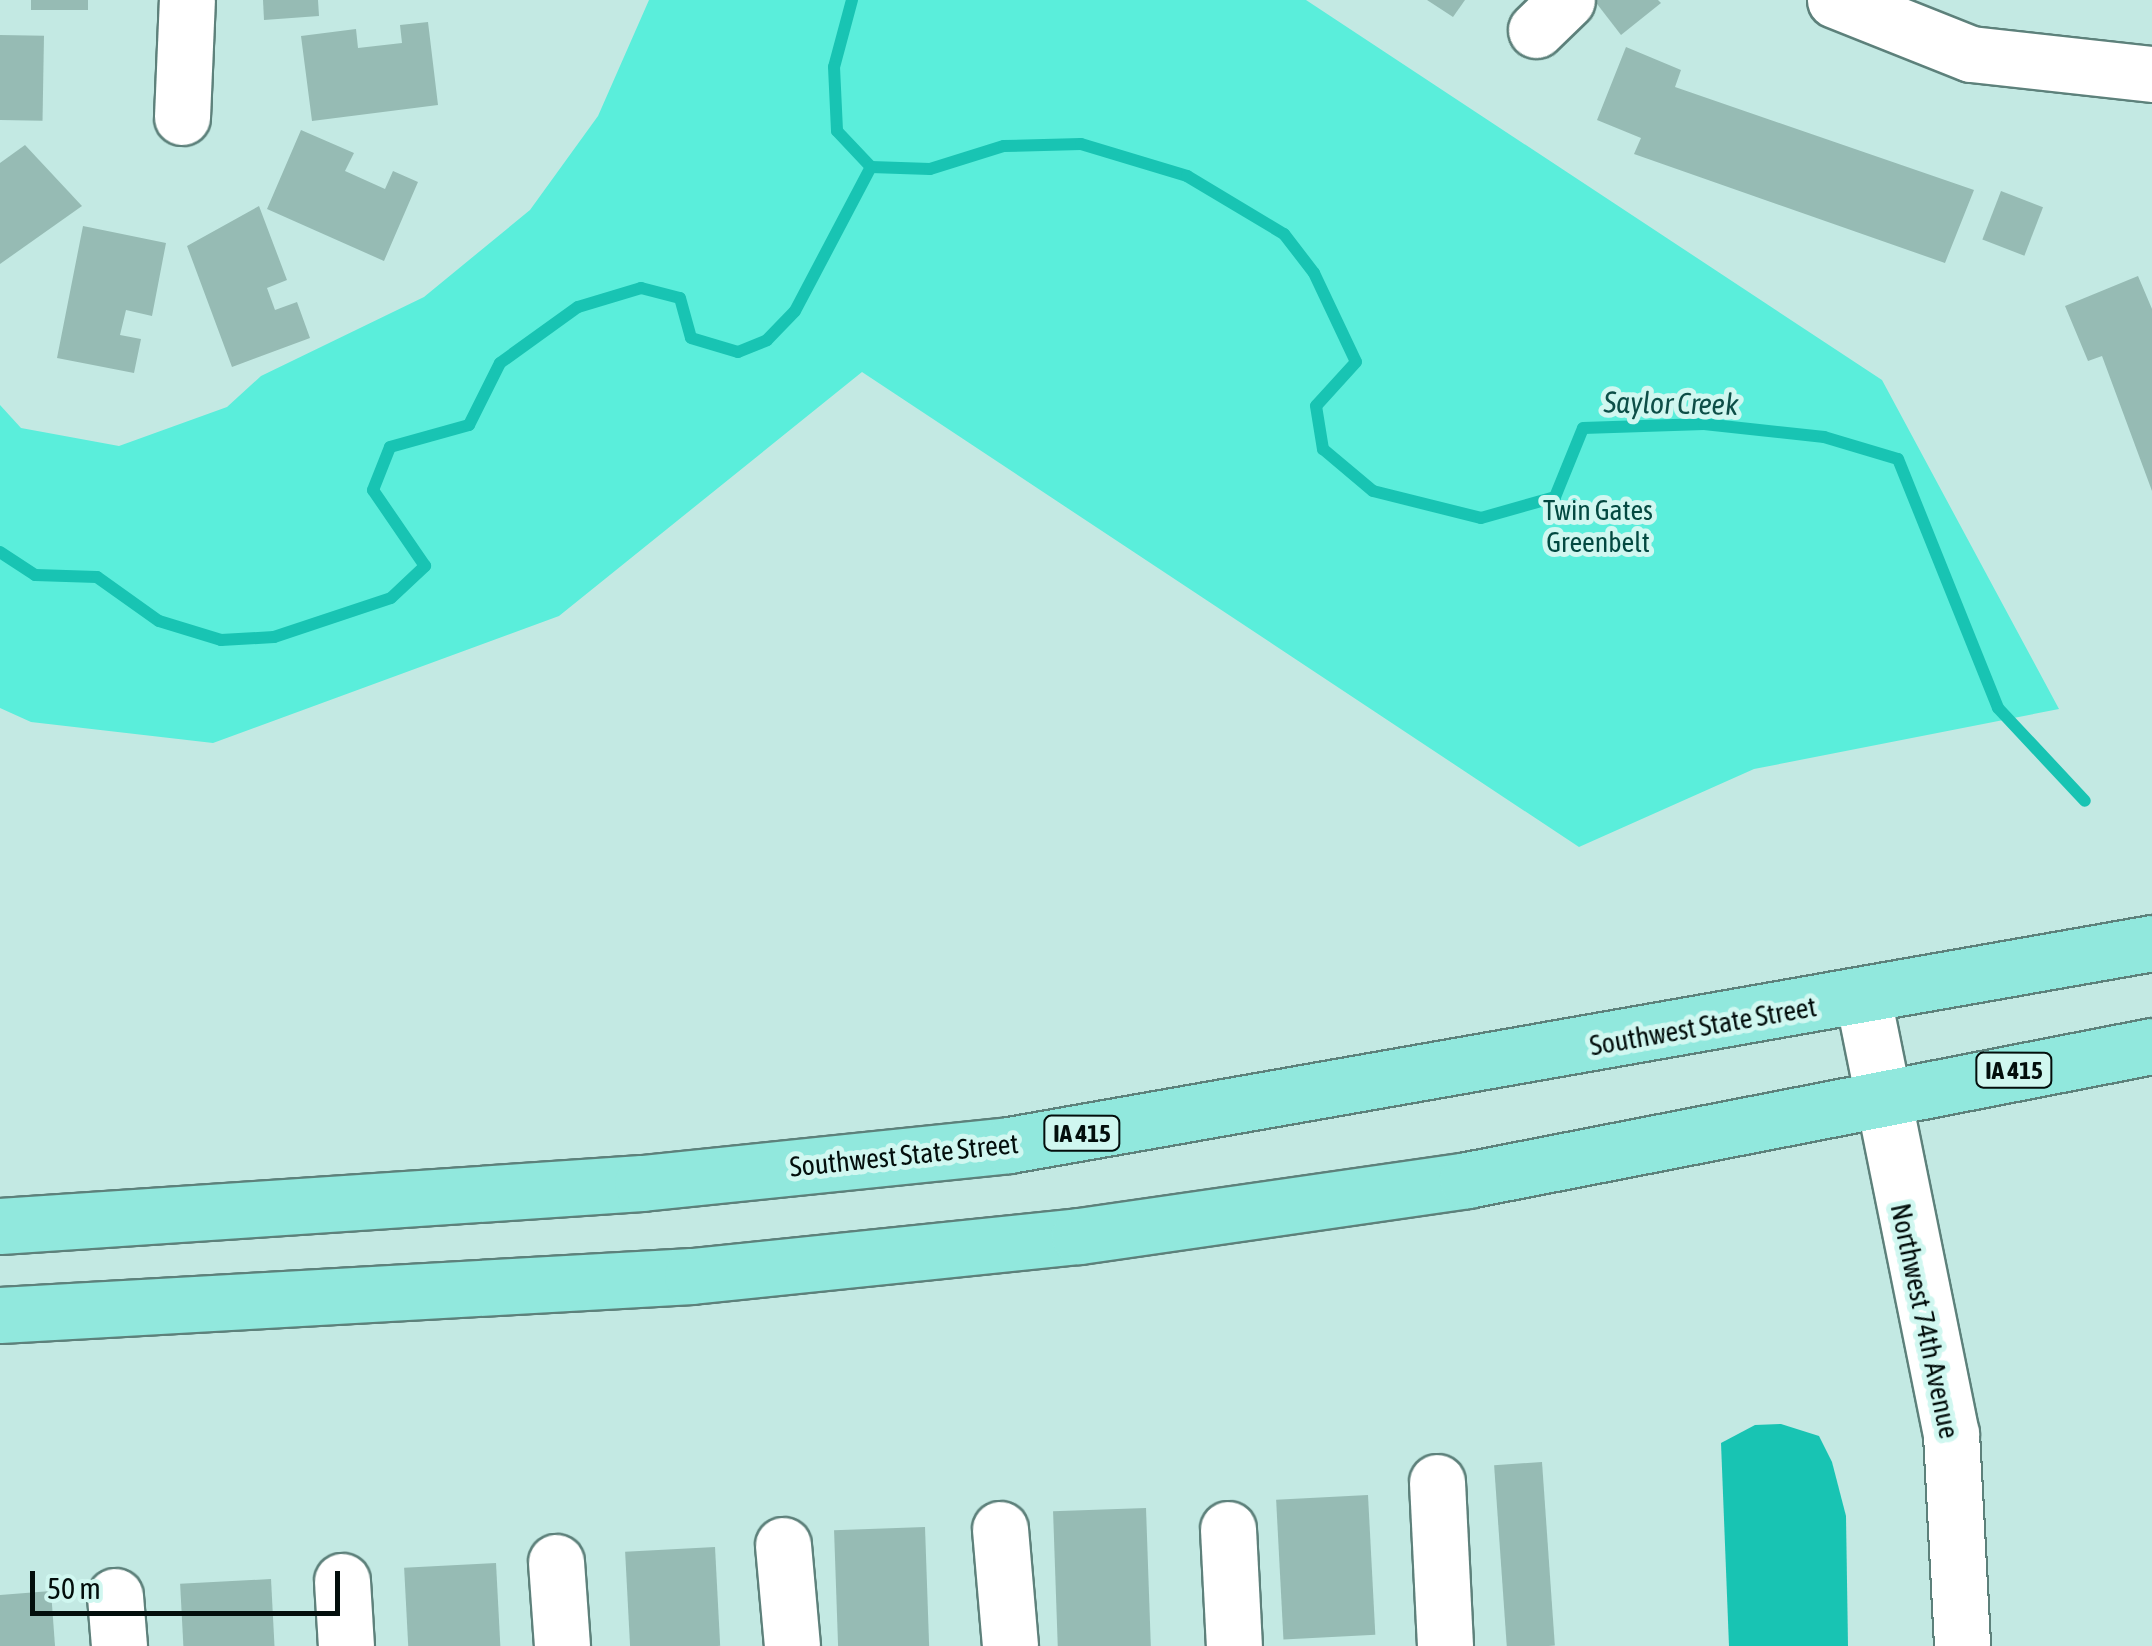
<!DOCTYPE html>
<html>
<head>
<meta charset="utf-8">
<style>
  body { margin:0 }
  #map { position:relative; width:2152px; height:1646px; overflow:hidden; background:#c3e9e3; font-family:"Asap Condensed",sans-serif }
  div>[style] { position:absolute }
  .green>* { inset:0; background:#5aeedb }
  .water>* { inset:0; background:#18c4b3 }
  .stream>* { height:12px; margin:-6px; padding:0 6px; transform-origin:6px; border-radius:6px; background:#18c4b3 }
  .building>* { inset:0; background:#96bbb4; transform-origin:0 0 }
  .roads { filter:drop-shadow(2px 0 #5d817b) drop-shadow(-2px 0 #5d817b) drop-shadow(0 2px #5d817b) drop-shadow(0 -2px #5d817b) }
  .minor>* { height:55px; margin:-27.5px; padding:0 27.5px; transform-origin:27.5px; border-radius:27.5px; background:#fff }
  .major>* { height:55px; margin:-27.5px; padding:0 27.5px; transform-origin:27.5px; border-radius:27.5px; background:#91e8dd }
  span { translate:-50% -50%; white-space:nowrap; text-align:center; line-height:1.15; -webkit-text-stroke:10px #d0f7f0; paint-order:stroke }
  .shield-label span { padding:2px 8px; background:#d0f7f0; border:2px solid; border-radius:8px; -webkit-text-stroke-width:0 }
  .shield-label { font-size:25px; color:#030e0c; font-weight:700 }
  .park-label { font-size:28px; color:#034941 }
  .street-label { font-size:28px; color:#030e0c }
  .water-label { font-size:30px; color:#0d4e47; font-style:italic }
  .scale { position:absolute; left:30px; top:1571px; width:310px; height:45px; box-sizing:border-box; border:5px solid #030e0c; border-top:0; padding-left:12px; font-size:30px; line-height:35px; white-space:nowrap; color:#030e0c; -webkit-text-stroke:8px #d0f7f0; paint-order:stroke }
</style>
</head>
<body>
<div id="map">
  <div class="green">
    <div style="clip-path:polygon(649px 0,1306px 0,1882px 380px,2059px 709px,1754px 769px,1579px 847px,862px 372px,559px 616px,213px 743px,31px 722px,0 708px,0 405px,21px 428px,119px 446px,227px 407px,261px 376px,424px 297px,530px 210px,598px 116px)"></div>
  </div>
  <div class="water">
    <div style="clip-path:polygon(1781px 1424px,1819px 1436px,1832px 1462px,1846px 1516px,1848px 1646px,1729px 1646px,1721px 1443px,1755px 1425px)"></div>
  </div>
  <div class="stream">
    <div style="left:852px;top:0;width:69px;rotate:105deg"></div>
    <div style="left:834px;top:67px;width:64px;rotate:87.3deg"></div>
    <div style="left:837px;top:131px;width:50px;rotate:46.6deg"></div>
    <div style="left:871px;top:167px;width:59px;rotate:1.9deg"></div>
    <div style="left:930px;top:169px;width:77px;rotate:-17.3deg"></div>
    <div style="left:1004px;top:146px;width:77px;rotate:-1.5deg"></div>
    <div style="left:1081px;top:144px;width:111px;rotate:16.8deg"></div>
    <div style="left:1187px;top:176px;width:113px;rotate:30.9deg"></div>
    <div style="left:1284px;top:234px;width:49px;rotate:52.4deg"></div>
    <div style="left:1314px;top:273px;width:98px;rotate:64.7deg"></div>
    <div style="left:1356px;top:362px;width:59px;rotate:132.3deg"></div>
    <div style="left:1316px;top:406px;width:44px;rotate:80.8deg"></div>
    <div style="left:1323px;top:449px;width:65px;rotate:40deg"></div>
    <div style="left:1373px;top:491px;width:111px;rotate:14deg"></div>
    <div style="left:1481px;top:518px;width:77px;rotate:-15.8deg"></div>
    <div style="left:1555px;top:497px;width:74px;rotate:-67.9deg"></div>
    <div style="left:1583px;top:428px;width:121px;rotate:-1.9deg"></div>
    <div style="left:1704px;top:424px;width:121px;rotate:6.2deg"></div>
    <div style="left:1824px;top:437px;width:77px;rotate:16.6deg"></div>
    <div style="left:1898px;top:459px;width:268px;rotate:68.1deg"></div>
    <div style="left:1998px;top:708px;width:127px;rotate:46.9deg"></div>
    <div style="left:0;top:552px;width:42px;rotate:33.3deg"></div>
    <div style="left:35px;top:575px;width:62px;rotate:1.8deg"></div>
    <div style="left:97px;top:577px;width:76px;rotate:35.4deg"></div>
    <div style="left:159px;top:621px;width:65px;rotate:17deg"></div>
    <div style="left:221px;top:640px;width:53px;rotate:-3.2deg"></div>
    <div style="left:274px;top:637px;width:123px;rotate:-18.4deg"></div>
    <div style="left:391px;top:598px;width:47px;rotate:-43.3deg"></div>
    <div style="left:425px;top:566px;width:92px;rotate:-124.4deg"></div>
    <div style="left:373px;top:490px;width:46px;rotate:-68.4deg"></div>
    <div style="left:390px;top:447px;width:82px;rotate:-15.6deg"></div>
    <div style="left:469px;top:425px;width:69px;rotate:-63.4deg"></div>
    <div style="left:500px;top:363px;width:96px;rotate:-35.7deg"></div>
    <div style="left:578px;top:307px;width:66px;rotate:-16.8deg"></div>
    <div style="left:641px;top:288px;width:40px;rotate:14.4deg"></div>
    <div style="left:680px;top:298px;width:41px;rotate:74.6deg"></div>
    <div style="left:691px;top:338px;width:49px;rotate:16.6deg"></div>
    <div style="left:738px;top:352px;width:31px;rotate:-22deg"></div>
    <div style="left:767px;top:340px;width:40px;rotate:-46deg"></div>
    <div style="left:795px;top:311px;width:163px;rotate:-62.2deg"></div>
  </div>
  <div class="building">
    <div style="left:31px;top:0;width:57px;height:10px"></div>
    <div style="clip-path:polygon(263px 0,318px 0,319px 16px,264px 20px)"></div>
    <div style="clip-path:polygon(1427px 0,1465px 0,1453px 17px)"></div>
    <div style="clip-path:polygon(1594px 0,1658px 0,1661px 3px,1621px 35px)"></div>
    <div style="clip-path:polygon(428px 22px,438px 105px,312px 121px,301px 36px,356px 29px,358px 48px,402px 43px,400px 25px)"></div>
    <div style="left:0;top:35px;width:44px;height:85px;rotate:1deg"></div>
    <div style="clip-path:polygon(1626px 47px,1681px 70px,1675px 87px,1974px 190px,1945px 263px,1634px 154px,1641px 138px,1597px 120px)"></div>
    <div style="clip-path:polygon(301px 130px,354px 153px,345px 171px,385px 189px,393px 171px,418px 182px,384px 261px,267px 209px)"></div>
    <div style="clip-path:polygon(25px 145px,82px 206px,0 264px,0 163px)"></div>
    <div style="left:2001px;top:191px;width:45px;height:52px;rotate:21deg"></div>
    <div style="clip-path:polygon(259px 206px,287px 280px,267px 288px,275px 310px,297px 302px,310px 338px,232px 367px,187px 246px)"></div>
    <div style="clip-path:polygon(83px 226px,166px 243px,152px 316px,126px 310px,120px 335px,141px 339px,134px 373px,57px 358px)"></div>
    <div style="clip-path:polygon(2138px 276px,2152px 309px,2152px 491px,2102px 356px,2088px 361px,2065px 306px)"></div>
    <div style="left:1542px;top:1462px;width:184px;height:48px;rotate:86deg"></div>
    <div style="left:1368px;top:1495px;width:140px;height:92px;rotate:87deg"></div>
    <div style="left:1146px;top:1508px;width:138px;height:93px;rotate:88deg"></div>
    <div style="left:925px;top:1527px;width:119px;height:91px;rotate:88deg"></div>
    <div style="left:715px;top:1547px;width:99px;height:90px;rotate:87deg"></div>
    <div style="left:496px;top:1563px;width:83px;height:92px;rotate:87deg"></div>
    <div style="left:271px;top:1579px;width:67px;height:91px;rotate:87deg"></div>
    <div style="clip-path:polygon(51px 1591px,55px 1646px,0 1646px,0 1595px)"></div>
  </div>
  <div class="roads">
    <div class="minor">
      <div style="left:1835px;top:0;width:146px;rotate:21.7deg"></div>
      <div style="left:1971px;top:54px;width:182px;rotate:6.3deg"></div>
      <div style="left:1536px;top:30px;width:43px;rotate:-44.1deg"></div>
      <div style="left:182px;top:117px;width:117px;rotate:-87.6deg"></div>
      <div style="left:1863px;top:998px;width:445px;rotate:78.6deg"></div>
      <div style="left:1951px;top:1434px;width:212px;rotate:87deg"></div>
      <div style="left:1437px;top:1482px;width:164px;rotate:87.2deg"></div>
      <div style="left:1000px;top:1529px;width:117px;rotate:85.1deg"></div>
      <div style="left:1228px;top:1529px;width:117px;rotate:87.1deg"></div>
      <div style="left:783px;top:1545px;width:101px;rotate:84.9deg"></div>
      <div style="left:556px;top:1562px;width:84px;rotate:85.9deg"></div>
      <div style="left:342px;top:1581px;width:65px;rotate:86.5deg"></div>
      <div style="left:115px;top:1596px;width:50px;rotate:85.4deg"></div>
    </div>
    <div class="major">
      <div style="left:0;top:1226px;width:643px;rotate:-3.83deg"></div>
      <div style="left:642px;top:1183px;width:369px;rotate:-5.9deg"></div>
      <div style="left:1009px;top:1145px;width:1161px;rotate:-10.02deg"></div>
      <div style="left:0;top:1315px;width:693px;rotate:-3.23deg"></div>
      <div style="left:692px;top:1276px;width:389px;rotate:-5.9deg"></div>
      <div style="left:1079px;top:1236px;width:392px;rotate:-8.2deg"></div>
      <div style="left:1467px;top:1180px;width:698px;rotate:-11.07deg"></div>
    </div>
  </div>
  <div class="shield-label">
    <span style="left:2014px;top:1070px">IA 415</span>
    <span style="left:1082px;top:1133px">IA 415</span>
  </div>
  <div class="park-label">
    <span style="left:1598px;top:526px">Twin Gates<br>Greenbelt</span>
  </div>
  <div class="street-label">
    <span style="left:1703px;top:1026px;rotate:-10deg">Southwest State Street</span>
    <span style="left:904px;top:1155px;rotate:-6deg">Southwest State Street</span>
    <span style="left:1925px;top:1321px;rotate:78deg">Northwest 74th Avenue</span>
  </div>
  <div class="water-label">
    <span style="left:1671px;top:403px;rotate:1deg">Saylor Creek</span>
  </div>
  <div class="scale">50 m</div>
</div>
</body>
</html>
